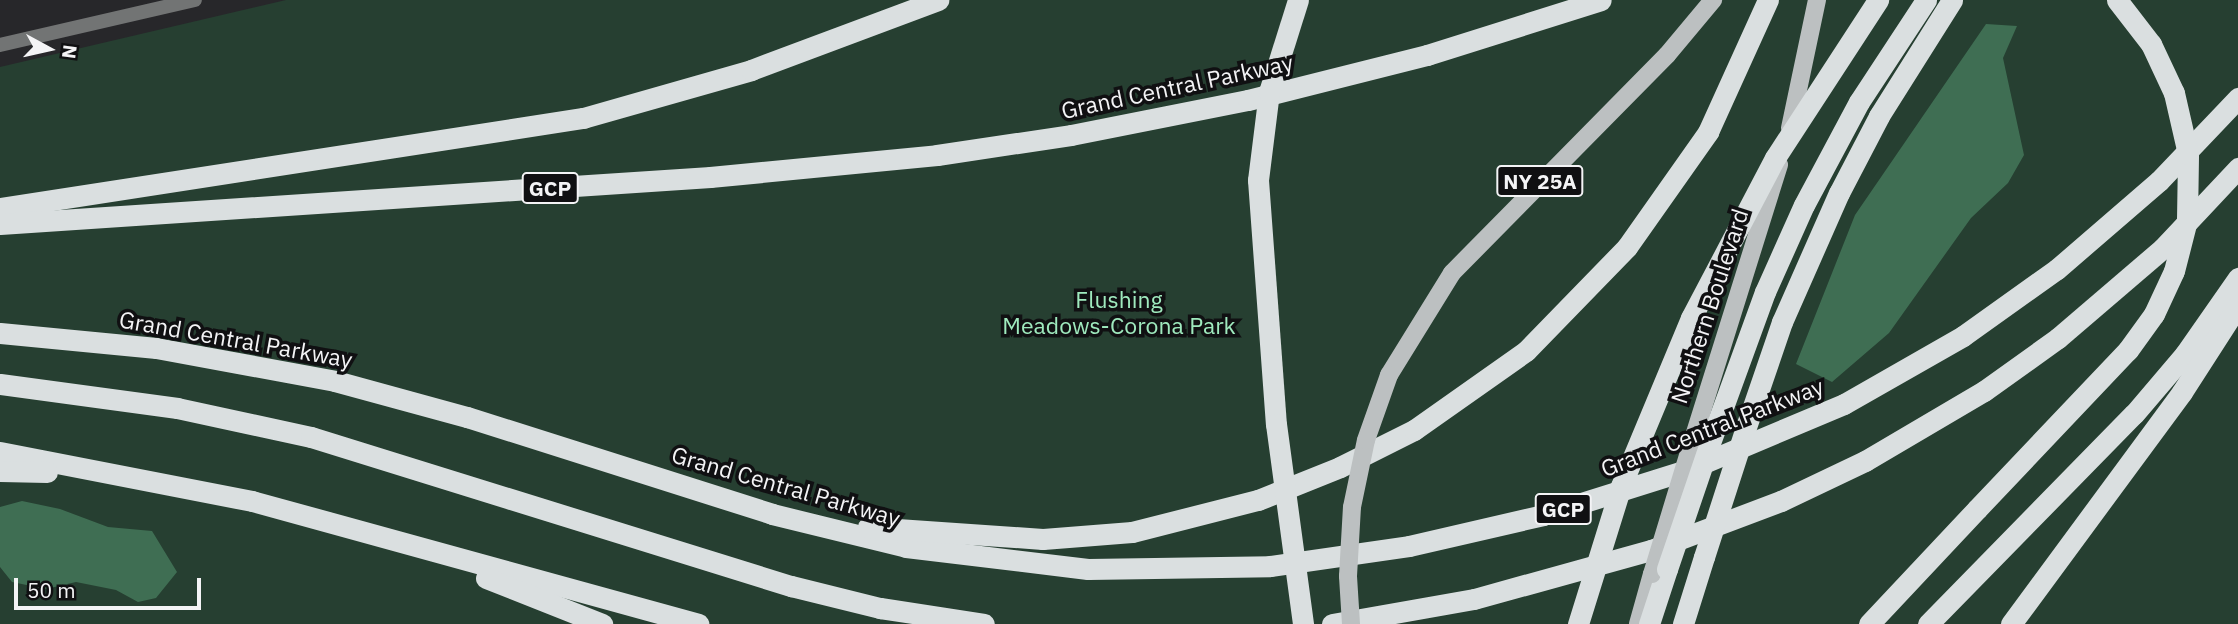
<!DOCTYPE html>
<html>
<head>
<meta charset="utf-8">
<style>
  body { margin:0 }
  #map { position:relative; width:2238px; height:624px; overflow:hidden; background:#27272a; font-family:"IBM Plex Sans",sans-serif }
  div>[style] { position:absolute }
  .green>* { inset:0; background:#263f31 }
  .forest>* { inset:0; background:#3f6e53 }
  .minor>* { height:14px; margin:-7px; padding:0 7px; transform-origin:7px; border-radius:7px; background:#727474 }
  .primary>* { height:18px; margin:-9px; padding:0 9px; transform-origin:9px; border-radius:9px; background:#bcc0c1 }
  .motorway>* { height:21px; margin:-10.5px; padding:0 10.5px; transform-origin:10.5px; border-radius:10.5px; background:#dadfe0 }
  .primary-bridge>* { height:18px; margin:-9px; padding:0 9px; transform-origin:9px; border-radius:9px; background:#bcc0c1 }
  .motorway-bridge>* { height:21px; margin:-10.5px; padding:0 10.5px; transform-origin:10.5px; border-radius:10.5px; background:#dadfe0 }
  span { translate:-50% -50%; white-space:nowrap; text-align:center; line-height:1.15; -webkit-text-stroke:7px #101012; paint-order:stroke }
  .shield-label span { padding:2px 5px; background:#101012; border:2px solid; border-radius:5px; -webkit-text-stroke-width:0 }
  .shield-label { font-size:21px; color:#f4f4f6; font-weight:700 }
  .street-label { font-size:23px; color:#f4f4f6 }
  .park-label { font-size:23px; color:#9feabe }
  .north { position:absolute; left:14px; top:14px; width:70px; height:70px; -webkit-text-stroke:5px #101012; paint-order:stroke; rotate:98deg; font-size:19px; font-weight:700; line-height:28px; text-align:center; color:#f4f4f6 }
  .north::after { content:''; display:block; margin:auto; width:24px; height:32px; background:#f4f4f6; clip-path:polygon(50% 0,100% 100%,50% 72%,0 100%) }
  .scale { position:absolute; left:14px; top:578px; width:187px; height:32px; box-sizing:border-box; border:4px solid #f4f4f6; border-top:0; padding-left:9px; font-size:21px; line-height:24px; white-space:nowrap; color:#f4f4f6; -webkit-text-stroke:5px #101012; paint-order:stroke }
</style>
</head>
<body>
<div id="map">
  <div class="green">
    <div style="clip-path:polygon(286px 0,2238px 0,2238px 624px,0 624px,0 67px)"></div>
  </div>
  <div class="forest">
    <div style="clip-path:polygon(1986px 24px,2017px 26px,2003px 58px,2024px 155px,2008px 183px,1971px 218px,1889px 333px,1832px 382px,1796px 364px,1855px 215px)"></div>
    <div style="clip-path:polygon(22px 501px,60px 509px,108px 527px,152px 531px,177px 572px,156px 598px,138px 602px,116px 590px,76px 582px,46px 589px,12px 582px,0 567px,0 507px)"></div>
  </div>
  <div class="minor">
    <div style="left:0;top:45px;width:200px;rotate:-13deg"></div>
  </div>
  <div class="primary">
    <div style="left:1790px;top:128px;width:131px;rotate:-78.1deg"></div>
    <div style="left:1389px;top:375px;width:120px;rotate:-58.3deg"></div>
    <div style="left:1452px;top:273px;width:306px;rotate:-45.4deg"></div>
    <div style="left:1667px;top:55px;width:72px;rotate:-50.1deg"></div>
    <div style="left:1689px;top:452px;width:301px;rotate:-72.6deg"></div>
    <div style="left:1638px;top:624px;width:52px;rotate:-74.4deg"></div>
  </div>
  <div class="motorway">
    <div style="left:2117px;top:0;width:56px;rotate:52.3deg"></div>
    <div style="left:1258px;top:180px;width:245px;rotate:85.8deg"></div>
    <div style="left:0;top:208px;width:590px;rotate:-8.78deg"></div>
    <div style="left:583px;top:118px;width:175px;rotate:-15.9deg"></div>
    <div style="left:751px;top:70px;width:200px;rotate:-20.5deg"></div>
    <div style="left:0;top:224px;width:712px;rotate:-3.79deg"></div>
    <div style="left:710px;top:177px;width:228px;rotate:-5.5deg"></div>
    <div style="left:937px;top:155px;width:135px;rotate:-8.5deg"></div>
    <div style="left:1071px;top:135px;width:180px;rotate:-11.2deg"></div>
    <div style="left:1248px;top:100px;width:185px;rotate:-14.1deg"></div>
    <div style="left:1427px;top:55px;width:182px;rotate:-17.5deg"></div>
    <div style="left:0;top:333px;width:157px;rotate:5.5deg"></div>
    <div style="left:156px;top:348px;width:182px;rotate:10.4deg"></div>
    <div style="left:335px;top:381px;width:137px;rotate:15.3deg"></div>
    <div style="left:467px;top:417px;width:320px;rotate:17.6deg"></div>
    <div style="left:772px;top:514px;width:138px;rotate:13.8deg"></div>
    <div style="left:906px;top:547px;width:183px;rotate:6.9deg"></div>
    <div style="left:1088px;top:569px;width:182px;rotate:-0.9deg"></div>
    <div style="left:1270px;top:566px;width:140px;rotate:-8.2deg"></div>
    <div style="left:1409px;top:546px;width:138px;rotate:-13deg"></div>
    <div style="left:1543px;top:515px;width:151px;rotate:-17.4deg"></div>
    <div style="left:1687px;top:470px;width:170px;rotate:-22.8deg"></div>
    <div style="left:1844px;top:404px;width:137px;rotate:-29.7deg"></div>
    <div style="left:1963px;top:336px;width:115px;rotate:-35.5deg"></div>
    <div style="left:2057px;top:269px;width:135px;rotate:-40.8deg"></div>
    <div style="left:2159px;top:181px;width:115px;rotate:-46.4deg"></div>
    <div style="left:0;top:384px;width:179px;rotate:7.7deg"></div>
    <div style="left:177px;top:408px;width:137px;rotate:12.2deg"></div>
    <div style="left:311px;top:437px;width:503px;rotate:17.25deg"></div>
    <div style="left:791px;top:586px;width:92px;rotate:13.9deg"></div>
    <div style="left:880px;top:608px;width:105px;rotate:8.7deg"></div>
    <div style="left:1745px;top:430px;width:114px;rotate:-71.1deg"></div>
    <div style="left:1782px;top:322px;width:141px;rotate:-66.2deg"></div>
    <div style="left:1839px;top:193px;width:87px;rotate:-62.5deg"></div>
    <div style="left:1879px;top:116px;width:137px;rotate:-57.8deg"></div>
    <div style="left:1710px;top:443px;width:161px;rotate:-70deg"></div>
    <div style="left:1765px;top:292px;width:95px;rotate:-65.9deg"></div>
    <div style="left:1804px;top:205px;width:117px;rotate:-61.9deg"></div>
    <div style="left:1859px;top:102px;width:122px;rotate:-56.7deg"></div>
    <div style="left:0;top:452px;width:257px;rotate:11deg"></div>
    <div style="left:252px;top:501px;width:463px;rotate:15.4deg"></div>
    <div style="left:0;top:471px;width:47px;rotate:1.2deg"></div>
    <div style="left:868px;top:527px;width:175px;rotate:3.9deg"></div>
    <div style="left:1043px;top:539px;width:89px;rotate:-4.5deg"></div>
    <div style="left:1132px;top:532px;width:130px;rotate:-14.3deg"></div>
    <div style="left:1258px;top:500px;width:88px;rotate:-21.9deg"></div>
    <div style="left:1340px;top:467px;width:83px;rotate:-26.6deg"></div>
    <div style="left:1414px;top:430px;width:137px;rotate:-35.2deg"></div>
    <div style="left:1526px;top:351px;width:145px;rotate:-45.8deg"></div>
    <div style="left:1627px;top:247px;width:141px;rotate:-54.8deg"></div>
    <div style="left:1708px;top:132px;width:145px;rotate:-65.6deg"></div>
    <div style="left:486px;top:578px;width:125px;rotate:21.6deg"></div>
    <div style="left:1332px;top:624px;width:144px;rotate:-10deg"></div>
    <div style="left:1474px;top:599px;width:184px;rotate:-15.5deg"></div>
    <div style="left:1651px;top:550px;width:139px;rotate:-20.7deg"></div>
    <div style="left:1781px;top:501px;width:93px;rotate:-25.5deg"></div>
    <div style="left:1865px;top:461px;width:138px;rotate:-30.5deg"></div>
    <div style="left:1984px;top:391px;width:91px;rotate:-35.6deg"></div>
    <div style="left:2058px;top:338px;width:138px;rotate:-40.6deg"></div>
    <div style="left:2163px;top:248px;width:110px;rotate:-46.8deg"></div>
    <div style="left:1649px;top:624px;width:58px;rotate:-71.9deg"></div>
    <div style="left:1683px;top:624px;width:70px;rotate:-72.6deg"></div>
    <div style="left:1869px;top:624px;width:158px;rotate:-46.8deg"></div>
    <div style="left:1928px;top:624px;width:294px;rotate:-45.6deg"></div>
    <div style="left:2134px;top:414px;width:79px;rotate:-49.6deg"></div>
    <div style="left:2185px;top:354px;width:93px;rotate:-55.1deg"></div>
    <div style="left:2011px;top:624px;width:288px;rotate:-53.6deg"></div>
    <div style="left:2182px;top:392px;width:103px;rotate:-57.2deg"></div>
  </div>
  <div class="primary-bridge">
    <div style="left:1652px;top:574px;width:127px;rotate:-73.1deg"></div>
    <div style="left:1351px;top:624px;width:48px;rotate:-93.6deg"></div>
    <div style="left:1348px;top:576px;width:69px;rotate:-86.7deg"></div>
    <div style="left:1352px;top:507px;width:68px;rotate:-78.2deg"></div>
    <div style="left:1366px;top:440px;width:69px;rotate:-70.5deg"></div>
  </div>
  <div class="motorway-bridge">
    <div style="left:1258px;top:180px;width:89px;rotate:-82.9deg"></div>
    <div style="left:1269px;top:92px;width:96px;rotate:-72.5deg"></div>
    <div style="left:1276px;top:424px;width:202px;rotate:82.3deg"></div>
    <div style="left:1977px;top:509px;width:219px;rotate:-46.5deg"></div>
    <div style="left:2128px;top:350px;width:44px;rotate:-54.2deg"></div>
    <div style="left:2154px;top:314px;width:47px;rotate:-65.1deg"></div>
    <div style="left:2174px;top:271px;width:53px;rotate:-75.7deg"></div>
    <div style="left:2187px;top:220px;width:66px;rotate:-89.1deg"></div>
    <div style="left:2188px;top:154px;width:63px;rotate:-102.9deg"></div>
    <div style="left:2174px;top:93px;width:54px;rotate:-115.1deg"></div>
    <div style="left:1704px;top:557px;width:133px;rotate:-72.1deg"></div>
    <div style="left:1667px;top:569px;width:133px;rotate:-71.2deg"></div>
    <div style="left:1578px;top:624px;width:145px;rotate:-72.7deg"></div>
    <div style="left:1621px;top:486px;width:182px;rotate:-67.4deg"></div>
    <div style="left:1691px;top:318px;width:181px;rotate:-62.3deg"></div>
    <div style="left:1775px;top:158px;width:189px;rotate:-56.9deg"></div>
  </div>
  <div class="shield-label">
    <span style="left:1540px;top:181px">NY 25A</span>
    <span style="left:550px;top:188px">GCP</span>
    <span style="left:1563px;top:509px">GCP</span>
  </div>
  <div class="street-label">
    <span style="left:1177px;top:86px;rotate:-12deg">Grand Central Parkway</span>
    <span style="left:1709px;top:306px;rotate:-72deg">Northern Boulevard</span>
    <span style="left:236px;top:339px;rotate:10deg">Grand Central Parkway</span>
    <span style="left:1712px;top:427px;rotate:-21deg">Grand Central Parkway</span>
    <span style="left:786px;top:486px;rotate:16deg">Grand Central Parkway</span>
  </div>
  <div class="park-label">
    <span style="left:1119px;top:312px">Flushing<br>Meadows-Corona Park</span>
  </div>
  <div class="north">N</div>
  <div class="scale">50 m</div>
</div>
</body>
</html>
